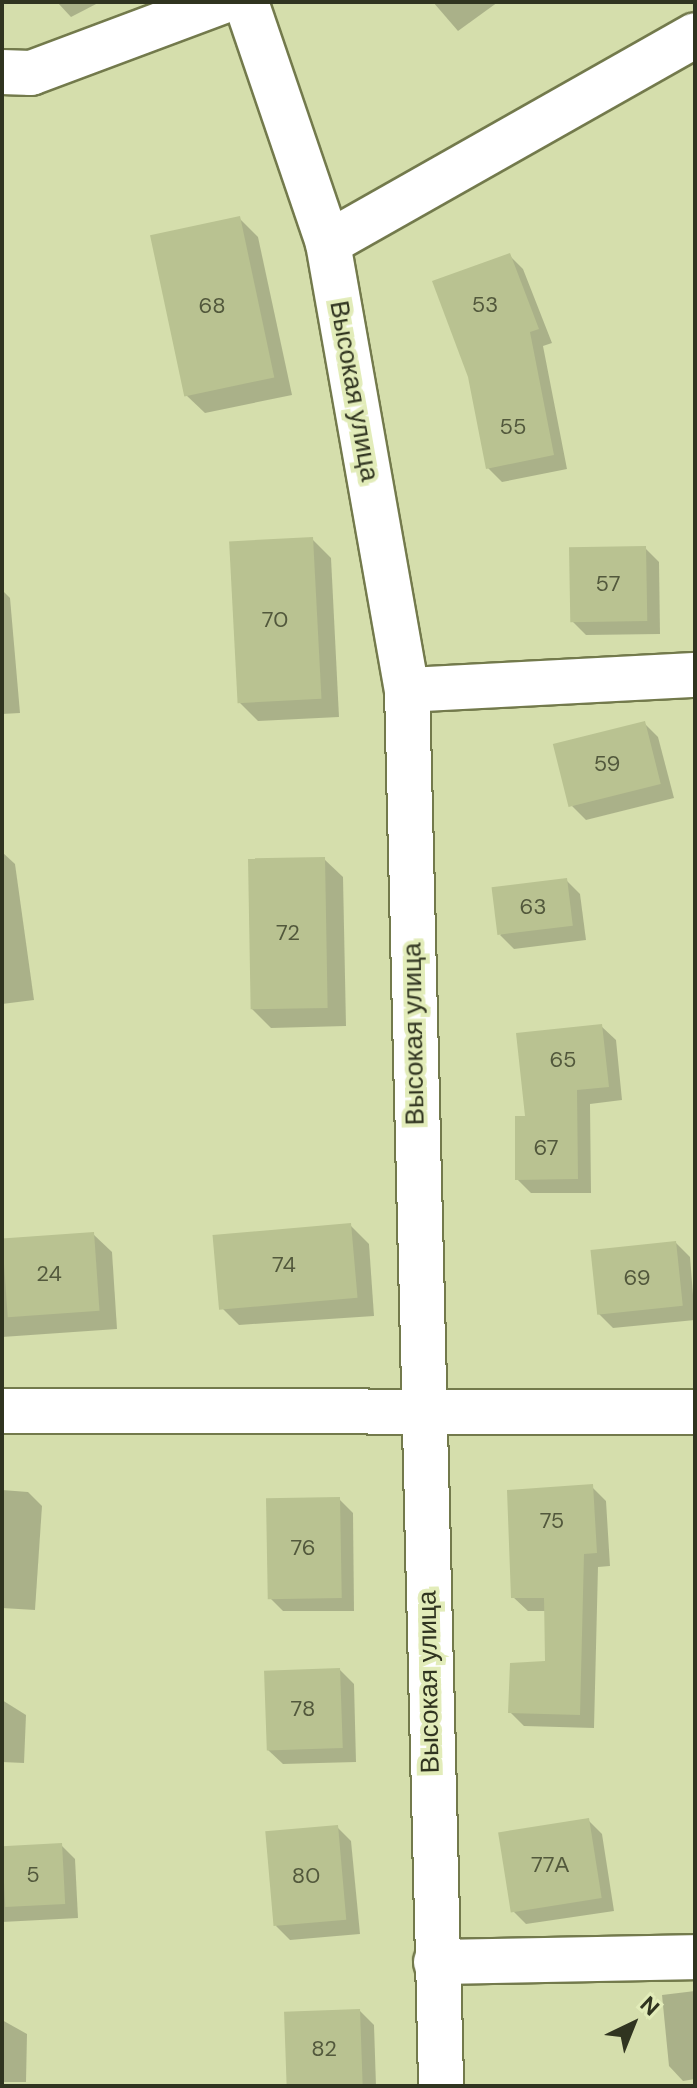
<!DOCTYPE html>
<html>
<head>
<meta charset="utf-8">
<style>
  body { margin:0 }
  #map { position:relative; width:697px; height:2088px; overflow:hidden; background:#d5deac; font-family:"DM Sans",sans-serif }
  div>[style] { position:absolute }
  .shadow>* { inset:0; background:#0003 }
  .building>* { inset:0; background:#b9c291; transform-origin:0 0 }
  .roads { filter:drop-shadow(2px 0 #737a4c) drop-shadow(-2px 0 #737a4c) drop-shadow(0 2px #737a4c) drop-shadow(0 -2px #737a4c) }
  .minor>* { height:44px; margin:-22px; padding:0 22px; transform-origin:22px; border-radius:22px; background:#fff }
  span { translate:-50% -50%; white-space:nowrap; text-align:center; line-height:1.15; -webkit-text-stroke:8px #e2ecb9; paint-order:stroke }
  .number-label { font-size:22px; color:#52583c }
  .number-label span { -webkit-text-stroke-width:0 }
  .street-label { font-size:26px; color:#303420 }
  .frame { position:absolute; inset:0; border:4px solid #303420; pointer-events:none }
  .north { position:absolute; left:593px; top:1984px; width:80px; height:80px; -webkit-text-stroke:6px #e2ecb9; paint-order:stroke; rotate:43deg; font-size:22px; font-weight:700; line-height:32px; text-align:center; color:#303420 }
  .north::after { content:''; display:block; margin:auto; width:28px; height:36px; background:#303420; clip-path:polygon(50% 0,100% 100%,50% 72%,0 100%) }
</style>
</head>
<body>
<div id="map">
  <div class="shadow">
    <div style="clip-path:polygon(57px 2px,100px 2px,71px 17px)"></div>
    <div style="clip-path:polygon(433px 2px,498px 2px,458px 31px)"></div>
    <div style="clip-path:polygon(239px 218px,258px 237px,292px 395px,205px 413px,186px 395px)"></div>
    <div style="clip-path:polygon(509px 255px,523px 269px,552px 343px,543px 346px,567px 469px,502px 482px,488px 468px)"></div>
    <div style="clip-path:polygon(312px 539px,331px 558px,339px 717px,258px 721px,239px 702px)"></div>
    <div style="clip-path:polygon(645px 548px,659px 562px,660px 634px,586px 635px,572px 621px)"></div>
    <div style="clip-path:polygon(2px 590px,10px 598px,20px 713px,2px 714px)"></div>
    <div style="clip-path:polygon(644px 723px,658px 737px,674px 798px,586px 820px,572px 806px)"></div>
    <div style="clip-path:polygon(2px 852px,15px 864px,34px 1000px,2px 1004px)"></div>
    <div style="clip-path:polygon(324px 859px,343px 877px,346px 1026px,271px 1028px,252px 1009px)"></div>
    <div style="clip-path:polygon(566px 880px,580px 894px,586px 940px,514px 949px,500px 935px)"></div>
    <div style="clip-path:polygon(601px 1026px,616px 1040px,622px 1100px,590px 1104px,591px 1193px,531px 1193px,517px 1179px,527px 1118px)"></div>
    <div style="clip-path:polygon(350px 1225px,369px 1244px,374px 1316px,239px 1325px,220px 1306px)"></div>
    <div style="clip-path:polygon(93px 1234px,112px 1252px,117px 1329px,2px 1337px,2px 1240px)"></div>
    <div style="clip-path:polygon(676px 1243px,690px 1257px,695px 1320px,613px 1328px,599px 1314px)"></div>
    <div style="clip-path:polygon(592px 1487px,606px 1501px,610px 1566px,598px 1567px,594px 1728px,524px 1726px,510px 1712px,547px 1663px,546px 1611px,528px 1611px,513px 1597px)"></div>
    <div style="clip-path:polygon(2px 1490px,28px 1492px,42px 1506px,35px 1610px,2px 1608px)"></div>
    <div style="clip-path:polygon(339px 1499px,353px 1513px,354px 1611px,283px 1611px,269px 1597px)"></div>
    <div style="clip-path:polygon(340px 1670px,354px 1684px,356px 1762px,283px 1764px,268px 1750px)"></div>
    <div style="clip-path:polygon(2px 1700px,26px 1715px,24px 1763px,2px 1762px)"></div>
    <div style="clip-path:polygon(588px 1820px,602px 1834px,614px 1911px,526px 1924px,512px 1910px)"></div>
    <div style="clip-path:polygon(337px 1827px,351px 1841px,360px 1934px,290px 1940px,276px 1926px)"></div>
    <div style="clip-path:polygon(61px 1845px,75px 1859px,78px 1918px,2px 1922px,2px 1848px)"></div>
    <div style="clip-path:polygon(695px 1991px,695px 2079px,683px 2081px,669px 2066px,662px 1995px)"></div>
    <div style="clip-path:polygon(360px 2011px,374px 2025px,376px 2086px,289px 2086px)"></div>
    <div style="clip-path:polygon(2px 2020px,27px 2034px,26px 2082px,2px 2082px)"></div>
  </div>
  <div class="building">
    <div style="left:240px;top:216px;width:165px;height:92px;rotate:78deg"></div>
    <div style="clip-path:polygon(510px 253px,539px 329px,530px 332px,554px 455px,486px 469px,468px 377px,432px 281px)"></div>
    <div style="left:313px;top:537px;width:162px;height:84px;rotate:87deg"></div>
    <div style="left:646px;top:546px;width:75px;height:77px;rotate:89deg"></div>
    <div style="left:645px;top:721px;width:65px;height:95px;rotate:76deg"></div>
    <div style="left:325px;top:857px;width:151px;height:77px;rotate:89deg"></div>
    <div style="left:567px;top:878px;width:48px;height:76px;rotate:83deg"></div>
    <div style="clip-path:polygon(602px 1024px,609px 1087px,577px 1090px,578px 1179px,515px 1180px,515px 1116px,525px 1116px,516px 1033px)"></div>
    <div style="left:351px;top:1223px;width:75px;height:139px;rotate:85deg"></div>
    <div style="left:94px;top:1232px;width:79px;height:92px;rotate:86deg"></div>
    <div style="left:676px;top:1241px;width:65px;height:86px;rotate:84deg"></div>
    <div style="clip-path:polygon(593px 1484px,597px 1553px,584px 1554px,580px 1715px,508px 1713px,510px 1663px,545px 1661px,544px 1598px,511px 1598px,507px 1490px)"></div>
    <div style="left:340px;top:1497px;width:101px;height:74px;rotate:89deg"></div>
    <div style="left:340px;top:1668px;width:80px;height:76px;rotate:88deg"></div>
    <div style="left:589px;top:1818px;width:81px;height:92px;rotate:81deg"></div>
    <div style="left:338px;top:1825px;width:95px;height:73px;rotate:85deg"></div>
    <div style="left:62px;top:1843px;width:61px;height:60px;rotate:87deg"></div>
    <div style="left:360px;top:2009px;width:77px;height:76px;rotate:88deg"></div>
  </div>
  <div class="roads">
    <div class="minor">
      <div style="left:246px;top:2px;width:255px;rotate:71.2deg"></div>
      <div style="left:328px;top:243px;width:454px;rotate:80deg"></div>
      <div style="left:407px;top:690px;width:1396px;rotate:88.6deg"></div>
      <div style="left:2px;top:72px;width:29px;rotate:2deg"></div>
      <div style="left:31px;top:73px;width:203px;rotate:-20.5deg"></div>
      <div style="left:328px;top:243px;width:422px;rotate:-29.5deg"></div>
      <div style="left:407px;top:690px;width:288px;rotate:-3deg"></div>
      <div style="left:2px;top:1411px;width:693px;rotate:0.08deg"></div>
      <div style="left:436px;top:1962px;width:259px;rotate:-1.1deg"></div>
    </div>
  </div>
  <div class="number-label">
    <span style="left:485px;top:305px">53</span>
    <span style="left:212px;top:306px">68</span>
    <span style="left:513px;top:427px">55</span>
    <span style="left:608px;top:584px">57</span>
    <span style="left:275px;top:620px">70</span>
    <span style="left:607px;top:764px">59</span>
    <span style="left:533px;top:907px">63</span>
    <span style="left:288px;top:933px">72</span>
    <span style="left:563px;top:1060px">65</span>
    <span style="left:546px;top:1148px">67</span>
    <span style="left:284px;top:1265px">74</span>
    <span style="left:49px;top:1274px">24</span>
    <span style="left:637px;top:1278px">69</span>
    <span style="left:552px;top:1521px">75</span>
    <span style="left:303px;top:1548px">76</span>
    <span style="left:303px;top:1709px">78</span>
    <span style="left:550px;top:1865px">77А</span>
    <span style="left:33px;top:1875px">5</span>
    <span style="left:306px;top:1876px">80</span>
    <span style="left:324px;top:2049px">82</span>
  </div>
  <div class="street-label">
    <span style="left:354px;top:391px;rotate:80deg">Высокая улица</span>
    <span style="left:414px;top:1034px;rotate:-91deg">Высокая улица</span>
    <span style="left:429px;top:1682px;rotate:-91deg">Высокая улица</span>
  </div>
  <div class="frame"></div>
  <div class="north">N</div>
</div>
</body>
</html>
